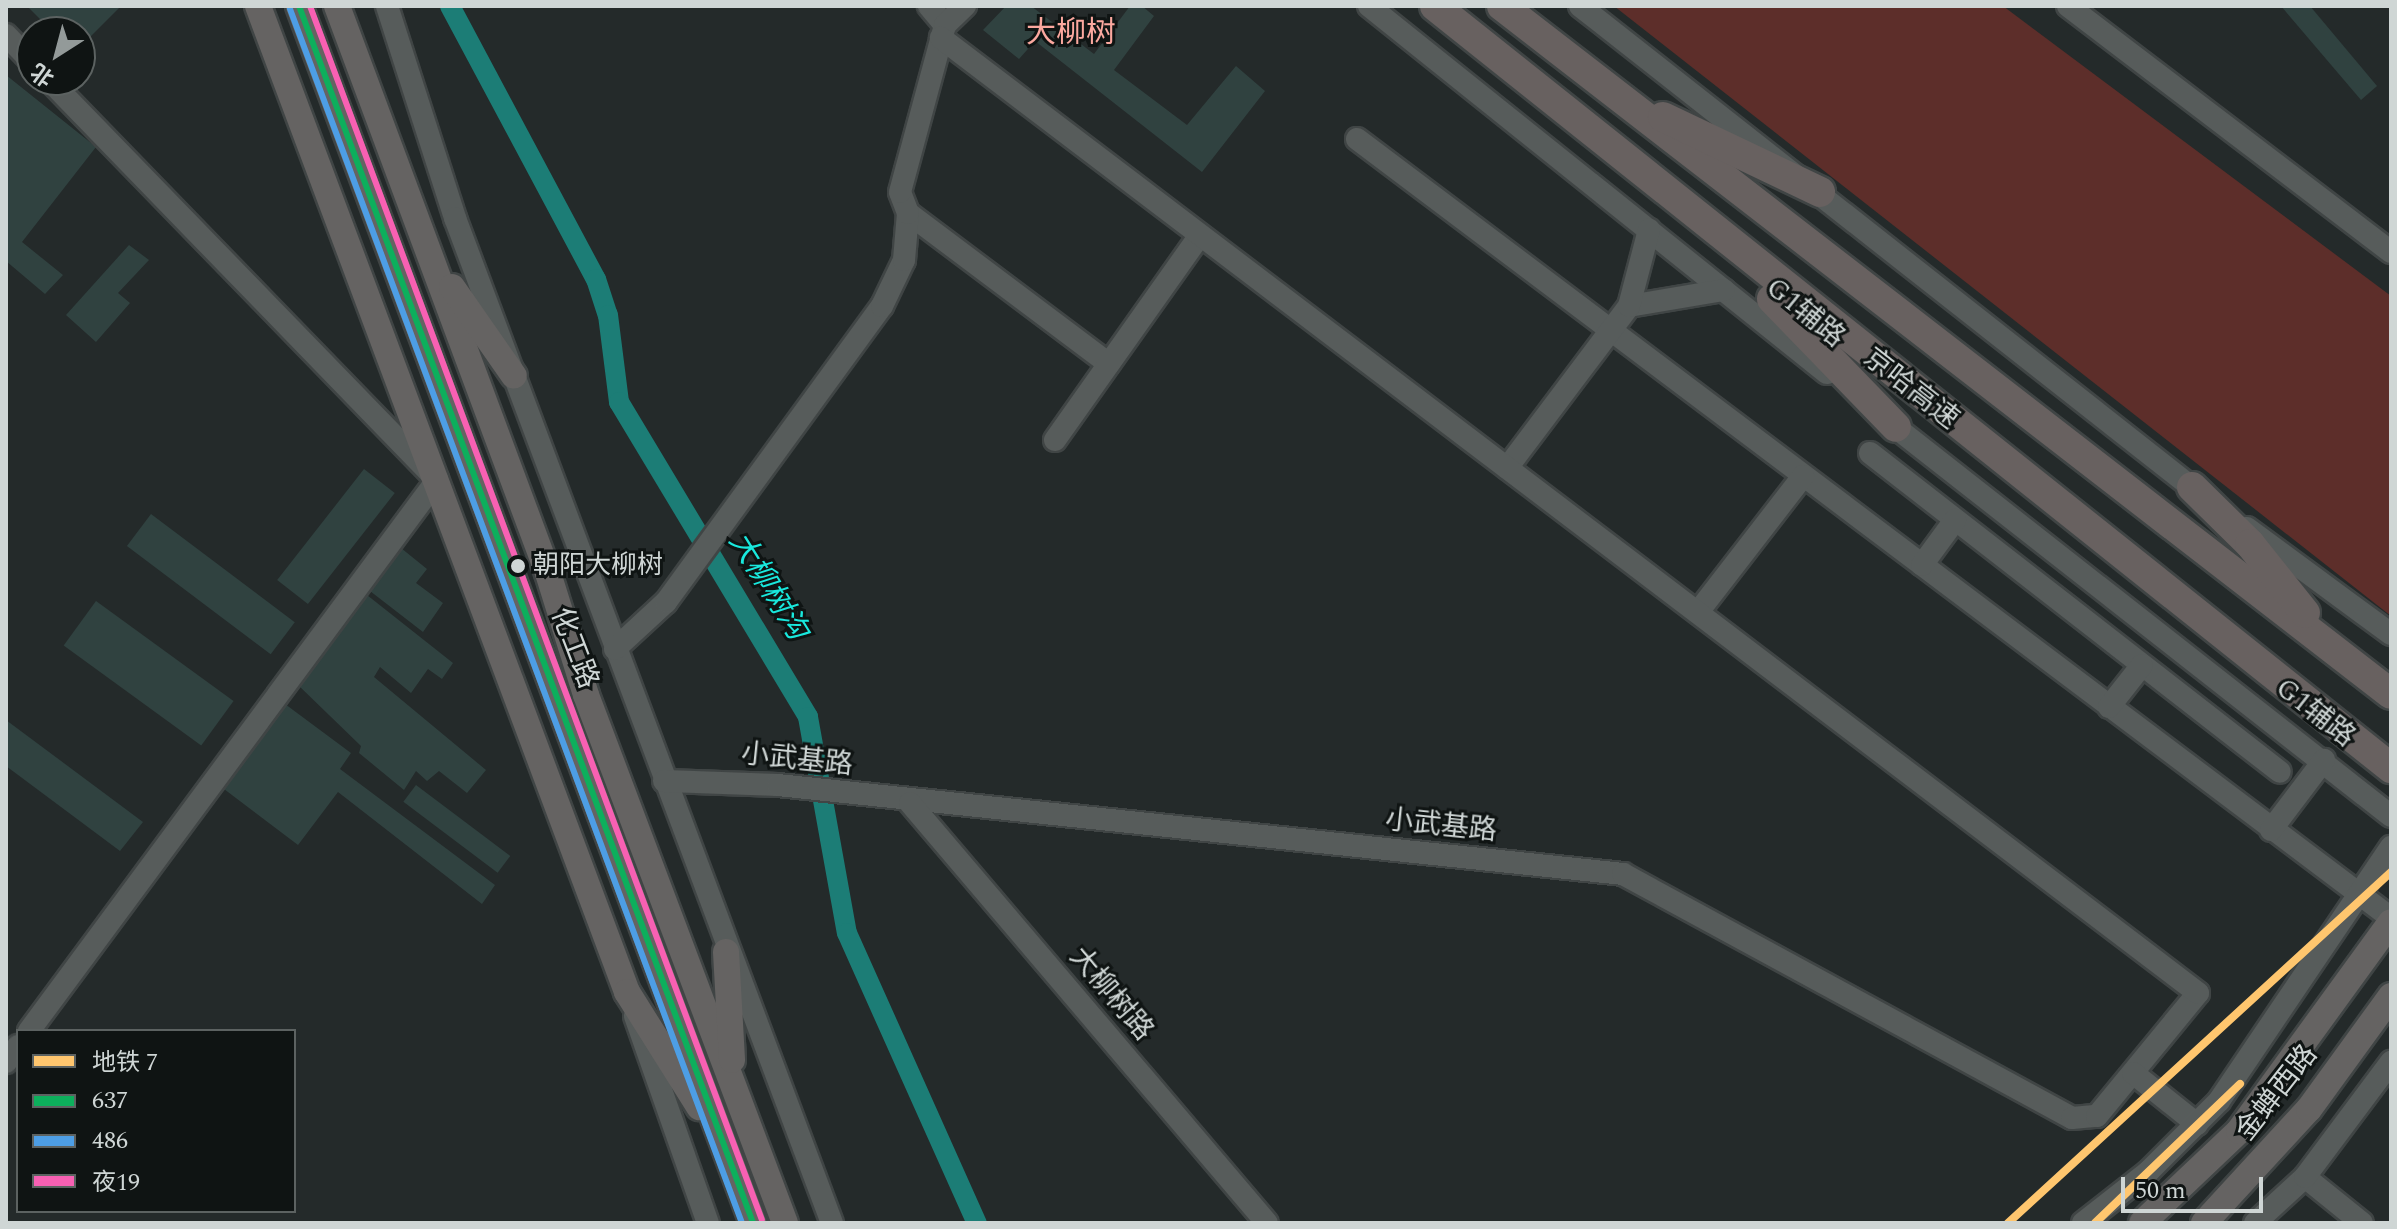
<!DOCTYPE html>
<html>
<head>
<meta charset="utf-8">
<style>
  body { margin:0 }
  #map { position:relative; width:2397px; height:1229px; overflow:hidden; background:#242a2a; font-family:Spectral,"Noto Sans SC",serif }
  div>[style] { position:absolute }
  .green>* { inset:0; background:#5d2e2a }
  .canal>* { height:20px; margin:-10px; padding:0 10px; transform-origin:10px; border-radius:10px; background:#1c7d76 }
  .building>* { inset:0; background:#304240; transform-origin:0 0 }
  .roads { filter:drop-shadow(2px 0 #404545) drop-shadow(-2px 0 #404545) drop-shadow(0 2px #404545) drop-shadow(0 -2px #404545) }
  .minor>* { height:22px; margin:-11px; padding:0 11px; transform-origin:11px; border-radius:11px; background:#575c5b }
  .major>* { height:26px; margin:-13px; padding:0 13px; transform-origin:13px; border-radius:13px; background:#656362 }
  .highway>* { height:30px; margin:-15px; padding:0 15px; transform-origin:15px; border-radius:15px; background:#686160 }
  .bus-1>* { height:6px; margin:-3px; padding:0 3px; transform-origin:3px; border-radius:3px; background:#0daf5c }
  .bus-2>* { height:6px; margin:-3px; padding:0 3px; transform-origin:3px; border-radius:3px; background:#4d9ee5 }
  .bus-3>* { height:6px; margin:-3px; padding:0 3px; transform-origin:3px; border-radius:3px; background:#f860b3 }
  .metro-1>* { height:8px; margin:-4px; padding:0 4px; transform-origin:4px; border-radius:4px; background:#ffc66e }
  .dots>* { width:22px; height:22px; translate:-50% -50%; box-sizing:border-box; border:4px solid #0f1413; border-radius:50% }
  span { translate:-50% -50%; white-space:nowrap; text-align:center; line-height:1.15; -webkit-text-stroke:6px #0f1413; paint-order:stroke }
  .bus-label { font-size:26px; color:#cfd6d5 }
  .left { translate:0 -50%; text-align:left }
  .street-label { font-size:28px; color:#cfd6d5 }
  .neighbourhood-label { font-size:30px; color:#fba89f }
  .water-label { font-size:30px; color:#19e8dd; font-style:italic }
  .frame { position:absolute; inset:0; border:8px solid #cfd6d5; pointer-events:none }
  .legend { position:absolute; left:16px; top:1029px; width:280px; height:184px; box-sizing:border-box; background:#0f1413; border:2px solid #5c6261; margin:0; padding:10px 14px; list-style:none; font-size:24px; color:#cfd6d5 }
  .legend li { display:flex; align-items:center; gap:16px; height:40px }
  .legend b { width:40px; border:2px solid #5c6261 }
  .north { position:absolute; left:16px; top:16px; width:80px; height:80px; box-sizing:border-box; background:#0f1413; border:2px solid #5c6261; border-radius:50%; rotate:216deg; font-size:22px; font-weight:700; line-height:32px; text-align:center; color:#cfd6d5 }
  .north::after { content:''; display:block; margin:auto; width:28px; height:36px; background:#939a99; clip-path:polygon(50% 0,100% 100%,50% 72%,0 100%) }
  .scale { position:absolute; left:2121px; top:1177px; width:142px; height:36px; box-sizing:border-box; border:4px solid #cfd6d5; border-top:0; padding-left:10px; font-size:24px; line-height:28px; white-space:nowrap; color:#cfd6d5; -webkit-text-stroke:6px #0f1413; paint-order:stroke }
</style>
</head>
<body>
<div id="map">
  <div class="green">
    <div style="clip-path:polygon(1614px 6px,2003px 6px,2391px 296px,2391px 616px)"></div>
  </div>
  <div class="canal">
    <div style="left:450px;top:6px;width:310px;rotate:61.9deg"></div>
    <div style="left:596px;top:279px;width:38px;rotate:72deg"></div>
    <div style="left:608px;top:315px;width:88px;rotate:82.8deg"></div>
    <div style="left:619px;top:402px;width:367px;rotate:59deg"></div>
    <div style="left:808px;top:717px;width:219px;rotate:79.8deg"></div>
    <div style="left:847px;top:933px;width:318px;rotate:65.9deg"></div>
  </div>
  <div class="building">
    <div style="clip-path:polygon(27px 6px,121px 6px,80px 47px,80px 32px,53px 32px)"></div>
    <div style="clip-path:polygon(1006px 6px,1031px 6px,1094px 54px,1130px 6px,1142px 6px,1154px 16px,1114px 70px,1187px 125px,1236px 66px,1265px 91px,1202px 172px,1035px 41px,1019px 59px,983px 30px)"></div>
    <div style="clip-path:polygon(2281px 6px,2310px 6px,2377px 86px,2361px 100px)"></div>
    <div style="clip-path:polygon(6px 75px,96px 147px,22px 242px,63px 275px,45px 294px,6px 261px)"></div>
    <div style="clip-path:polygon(129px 245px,149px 260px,118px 293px,130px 303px,96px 342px,66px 315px)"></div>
    <div style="left:364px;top:469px;width:39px;height:141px;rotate:38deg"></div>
    <div style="left:151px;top:514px;width:180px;height:40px;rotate:37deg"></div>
    <div style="clip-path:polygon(401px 548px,427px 569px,416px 583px,443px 603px,423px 632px,370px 591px)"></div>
    <div style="clip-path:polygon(367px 595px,453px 663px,442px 679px,428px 669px,411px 693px,380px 667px,374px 677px,486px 770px,467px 793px,439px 771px,427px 781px,416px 771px,404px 790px,359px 753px,361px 746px,297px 684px)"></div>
    <div style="left:96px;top:601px;width:170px;height:55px;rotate:36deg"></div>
    <div style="clip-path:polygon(285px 704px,351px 753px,340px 769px,495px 885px,482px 904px,338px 792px,298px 845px,224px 789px)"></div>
    <div style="clip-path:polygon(6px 720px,143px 822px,120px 851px,6px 766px)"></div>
    <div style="left:416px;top:785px;width:118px;height:21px;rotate:37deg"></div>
  </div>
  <div class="roads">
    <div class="minor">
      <div style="left:387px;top:6px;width:223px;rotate:72.2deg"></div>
      <div style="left:455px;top:218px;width:1073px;rotate:69.44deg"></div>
      <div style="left:929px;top:6px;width:25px;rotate:50deg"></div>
      <div style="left:1369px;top:6px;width:587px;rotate:38.71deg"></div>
      <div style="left:1580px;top:6px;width:793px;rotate:38.19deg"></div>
      <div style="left:2068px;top:6px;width:406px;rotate:37.3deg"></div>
      <div style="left:6px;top:35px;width:37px;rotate:46deg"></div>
      <div style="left:1357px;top:139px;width:1295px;rotate:36.99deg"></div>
      <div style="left:908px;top:213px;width:251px;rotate:36.9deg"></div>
      <div style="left:1629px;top:306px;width:96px;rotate:-9.6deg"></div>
      <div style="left:1885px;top:419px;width:643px;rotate:38.12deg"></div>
      <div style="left:1055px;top:440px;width:251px;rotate:-54.7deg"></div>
      <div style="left:1870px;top:453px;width:519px;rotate:37.88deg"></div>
      <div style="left:1507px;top:468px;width:203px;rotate:-53deg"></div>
      <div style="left:1629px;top:306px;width:79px;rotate:-75.3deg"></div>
      <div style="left:2247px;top:528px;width:179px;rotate:36.4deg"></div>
      <div style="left:1922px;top:565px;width:56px;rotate:-53.7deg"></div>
      <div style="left:1698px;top:612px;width:172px;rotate:-52.3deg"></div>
      <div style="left:615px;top:649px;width:69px;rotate:-42.7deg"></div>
      <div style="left:666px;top:602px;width:366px;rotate:-53.9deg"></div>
      <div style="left:882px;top:306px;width:51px;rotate:-64.4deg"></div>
      <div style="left:904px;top:260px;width:47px;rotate:-85.1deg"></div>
      <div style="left:908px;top:213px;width:22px;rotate:-111deg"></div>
      <div style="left:900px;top:192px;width:173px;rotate:-74.9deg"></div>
      <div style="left:945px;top:25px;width:28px;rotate:-44deg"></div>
      <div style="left:2109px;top:707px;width:53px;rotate:-51.8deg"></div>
      <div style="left:664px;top:781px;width:114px;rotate:2deg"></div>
      <div style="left:778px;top:785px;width:850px;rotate:6.01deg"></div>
      <div style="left:1623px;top:874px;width:511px;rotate:28.52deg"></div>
      <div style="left:2072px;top:1118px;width:25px;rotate:-5deg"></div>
      <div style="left:2097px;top:1116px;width:159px;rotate:-50.6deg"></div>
      <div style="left:2198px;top:993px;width:1579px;rotate:-142.77deg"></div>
      <div style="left:910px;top:803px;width:551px;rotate:49.64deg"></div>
      <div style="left:2271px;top:830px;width:88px;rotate:-52.9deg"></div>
      <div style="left:635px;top:1016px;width:219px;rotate:70.6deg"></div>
      <div style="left:29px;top:1031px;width:686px;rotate:-53.48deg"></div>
      <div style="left:437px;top:480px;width:557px;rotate:-134.13deg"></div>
      <div style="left:6px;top:1062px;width:20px;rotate:-53deg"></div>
      <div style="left:2133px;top:1073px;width:82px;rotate:38.6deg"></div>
      <div style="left:2305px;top:1177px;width:73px;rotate:38.9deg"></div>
      <div style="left:2083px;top:1223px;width:84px;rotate:-38.2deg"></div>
      <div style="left:2149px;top:1171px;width:99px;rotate:-45deg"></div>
      <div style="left:2219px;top:1101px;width:307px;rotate:-55.9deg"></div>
      <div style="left:2255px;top:1223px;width:68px;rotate:-42.6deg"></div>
      <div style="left:2305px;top:1177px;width:144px;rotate:-53.2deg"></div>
    </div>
    <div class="major">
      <div style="left:258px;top:6px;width:1053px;rotate:69.48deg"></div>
      <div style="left:627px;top:992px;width:136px;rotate:57.9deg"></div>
      <div style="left:299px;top:6px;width:1299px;rotate:69.54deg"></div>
      <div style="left:337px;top:6px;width:605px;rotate:69.59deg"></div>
      <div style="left:548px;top:573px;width:128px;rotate:72.7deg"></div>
      <div style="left:586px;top:695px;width:564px;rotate:69.35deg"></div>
      <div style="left:452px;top:287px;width:108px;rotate:55.1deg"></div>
      <div style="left:726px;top:952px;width:108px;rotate:86.8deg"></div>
      <div style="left:2142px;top:1223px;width:134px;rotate:-43.5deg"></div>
      <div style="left:2239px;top:1131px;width:258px;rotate:-54deg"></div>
      <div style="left:2204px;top:1223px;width:155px;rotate:-47.4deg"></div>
      <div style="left:2309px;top:1109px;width:140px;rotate:-54deg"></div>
    </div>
    <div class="highway">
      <div style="left:1435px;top:6px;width:1223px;rotate:38.56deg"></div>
      <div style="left:1502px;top:6px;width:1124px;rotate:37.74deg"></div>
      <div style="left:1663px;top:117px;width:174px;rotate:25.5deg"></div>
      <div style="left:1772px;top:299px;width:178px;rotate:45.9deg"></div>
      <div style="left:2192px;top:487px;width:81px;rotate:44.5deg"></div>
      <div style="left:2250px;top:544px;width:88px;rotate:51.4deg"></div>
    </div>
  </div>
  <div class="bus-1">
    <div style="left:299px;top:6px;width:1299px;rotate:69.54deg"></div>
  </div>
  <div class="bus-2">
    <div style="left:290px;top:9px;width:1295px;rotate:69.58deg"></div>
  </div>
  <div class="bus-3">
    <div style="left:310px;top:6px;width:1295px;rotate:69.58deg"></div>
  </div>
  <div class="metro-1">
    <div style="left:2008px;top:1223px;width:520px;rotate:-42.5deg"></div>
    <div style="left:2095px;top:1223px;width:201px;rotate:-43.8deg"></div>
  </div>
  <div class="dots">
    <div style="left:518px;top:566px;background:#cfd6d5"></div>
  </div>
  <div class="bus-label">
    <span class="left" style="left:533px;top:566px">朝阳大柳树</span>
  </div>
  <div class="street-label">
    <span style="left:1805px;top:313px;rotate:39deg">G1辅路</span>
    <span style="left:1911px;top:389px;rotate:38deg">京哈高速</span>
    <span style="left:574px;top:648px;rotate:69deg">化工路</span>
    <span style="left:2315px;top:713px;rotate:38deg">G1辅路</span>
    <span style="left:797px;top:760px;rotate:6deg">小武基路</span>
    <span style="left:1441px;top:826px;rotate:6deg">小武基路</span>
    <span style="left:1111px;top:994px;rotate:50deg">大柳树路</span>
    <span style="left:2277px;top:1093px;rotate:-52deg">金蝉西路</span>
  </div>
  <div class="neighbourhood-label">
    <span style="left:1071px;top:33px">大柳树</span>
  </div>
  <div class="water-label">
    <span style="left:768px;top:586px;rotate:58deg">大柳树沟</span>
  </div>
  <div class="frame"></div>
  <ul class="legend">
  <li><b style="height:10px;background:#ffc66e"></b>地铁 7</li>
  <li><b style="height:10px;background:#0daf5c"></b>637</li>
  <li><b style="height:10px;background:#4d9ee5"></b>486</li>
  <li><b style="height:10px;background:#f860b3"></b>夜19</li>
  </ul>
  <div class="north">北</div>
  <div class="scale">50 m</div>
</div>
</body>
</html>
